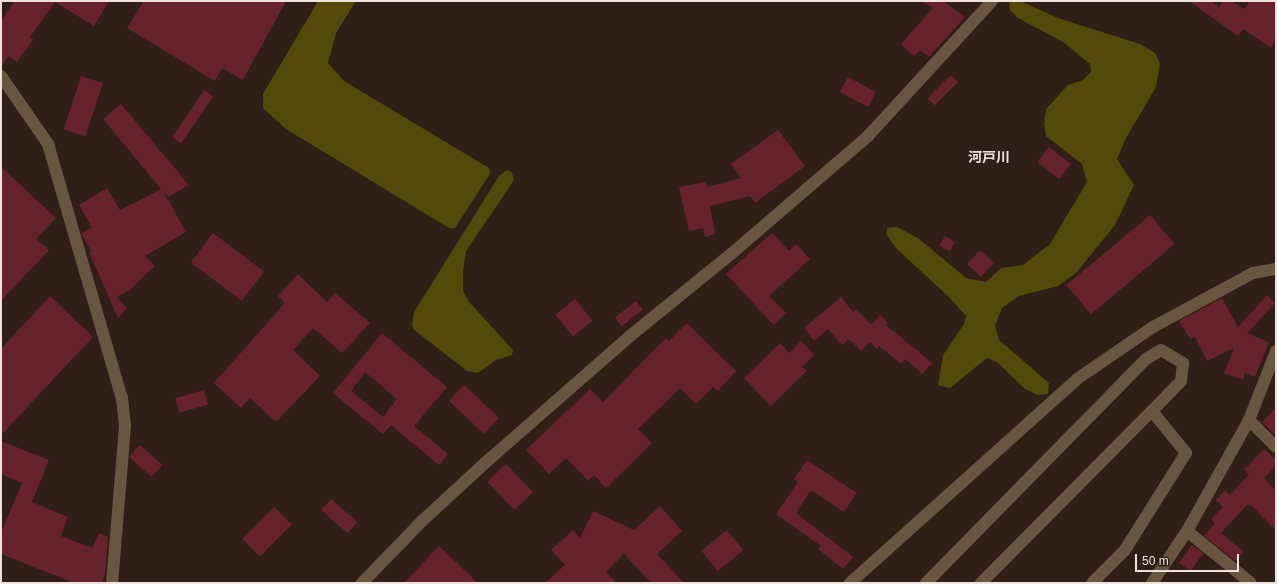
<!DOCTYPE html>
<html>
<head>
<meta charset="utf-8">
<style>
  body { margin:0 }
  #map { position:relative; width:1277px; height:584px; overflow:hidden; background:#301e17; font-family:Helvetica,"Noto Sans JP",sans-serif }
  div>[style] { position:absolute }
  .green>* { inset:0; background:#54480a }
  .building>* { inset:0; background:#66232c; transform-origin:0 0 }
  .minor>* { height:12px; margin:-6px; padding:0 6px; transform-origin:6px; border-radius:6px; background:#6a5640 }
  span { translate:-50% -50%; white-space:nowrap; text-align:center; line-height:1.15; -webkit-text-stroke:4px #301e17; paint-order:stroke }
  .quarter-label { font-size:14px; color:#f0e3de; font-weight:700 }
  .frame { position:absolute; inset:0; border:2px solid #f0e3de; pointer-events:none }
  .scale { position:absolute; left:1135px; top:554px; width:104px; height:18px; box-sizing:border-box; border:2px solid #f0e3de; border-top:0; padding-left:5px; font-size:12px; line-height:14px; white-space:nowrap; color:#f0e3de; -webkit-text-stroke:3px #301e17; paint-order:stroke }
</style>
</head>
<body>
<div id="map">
  <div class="green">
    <div style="clip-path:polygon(318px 1px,356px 1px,336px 33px,328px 63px,344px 81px,489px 168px,490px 174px,455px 228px,449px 228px,286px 129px,263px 108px,263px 94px)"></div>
    <div style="clip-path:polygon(1009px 1px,1020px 1px,1058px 18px,1140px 44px,1155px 53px,1160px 63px,1156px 87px,1126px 138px,1117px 159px,1134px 185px,1115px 225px,1076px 273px,1058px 286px,1019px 296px,1002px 308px,995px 326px,999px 340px,1049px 383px,1048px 394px,1038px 395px,1025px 389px,997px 362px,987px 358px,950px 388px,938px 385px,943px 355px,964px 324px,966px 316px,950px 298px,896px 248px,886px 234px,887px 228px,897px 227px,918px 238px,966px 278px,986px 282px,1001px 268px,1023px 265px,1050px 244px,1087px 182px,1082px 164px,1046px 136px,1044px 124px,1046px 109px,1068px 85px,1083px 80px,1091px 72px,1090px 64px,1063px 42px,1018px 18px,1010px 10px)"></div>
    <div style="clip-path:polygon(507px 170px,512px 173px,514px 180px,466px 251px,463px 271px,463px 291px,469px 302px,513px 350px,512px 355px,496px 360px,478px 373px,467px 371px,413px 329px,412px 324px,414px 312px,499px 176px)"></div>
  </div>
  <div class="building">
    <div style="clip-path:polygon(15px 1px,109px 1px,94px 26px,55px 2px,30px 37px,33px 40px,17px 62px,9px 56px,1px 67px,1px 20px)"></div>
    <div style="clip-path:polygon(144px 1px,286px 1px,243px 80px,222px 68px,215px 81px,127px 28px)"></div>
    <div style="clip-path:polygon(920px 1px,943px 1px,965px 17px,929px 57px,920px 50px,914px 56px,901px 44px,933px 8px)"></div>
    <div style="clip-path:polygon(1189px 1px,1211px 1px,1219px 7px,1223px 1px,1232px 1px,1244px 9px,1250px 1px,1276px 1px,1276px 40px,1271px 48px,1243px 29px,1238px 36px)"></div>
    <div style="left:951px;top:75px;width:10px;height:33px;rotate:45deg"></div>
    <div style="left:81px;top:76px;width:23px;height:56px;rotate:18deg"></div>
    <div style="left:848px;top:77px;width:32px;height:17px;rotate:28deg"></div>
    <div style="left:204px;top:90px;width:11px;height:57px;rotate:34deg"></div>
    <div style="clip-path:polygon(121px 104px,189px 185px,168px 197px,163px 191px,186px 232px,145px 256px,155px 266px,130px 290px,116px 297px,127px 308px,118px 318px,89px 252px,91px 251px,82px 235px,82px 233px,92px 227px,79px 205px,107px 188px,120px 210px,161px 189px,103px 119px)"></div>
    <div style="clip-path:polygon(778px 130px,805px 166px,755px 203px,750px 196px,710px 206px,715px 234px,705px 237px,703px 228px,689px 231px,679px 187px,706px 182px,707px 187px,741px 178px,731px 164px)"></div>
    <div style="left:1049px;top:147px;width:28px;height:19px;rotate:38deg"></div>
    <div style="clip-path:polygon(1px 167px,56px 218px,36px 239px,49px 250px,1px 301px)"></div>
    <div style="left:1150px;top:215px;width:38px;height:109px;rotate:50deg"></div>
    <div style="left:213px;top:233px;width:64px;height:37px;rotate:37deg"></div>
    <div style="clip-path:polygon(772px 233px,789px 251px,796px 244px,810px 259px,769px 296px,786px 313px,774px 325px,726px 274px)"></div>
    <div style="left:945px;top:236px;width:12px;height:11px;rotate:31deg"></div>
    <div style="left:980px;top:250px;width:19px;height:19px;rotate:43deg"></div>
    <div style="clip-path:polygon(298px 274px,327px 302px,335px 293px,370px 323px,342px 353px,313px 328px,293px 350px,320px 376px,276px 422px,250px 398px,241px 408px,214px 383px,285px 303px,278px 296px)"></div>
    <div style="clip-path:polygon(1267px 295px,1275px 303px,1247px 333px,1269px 342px,1255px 377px,1245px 373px,1243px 380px,1224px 373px,1234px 348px,1207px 361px,1195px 337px,1190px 339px,1179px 321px,1222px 298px,1238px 327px)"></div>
    <div style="clip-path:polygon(50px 296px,93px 337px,1px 435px,1px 349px)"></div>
    <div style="clip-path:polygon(841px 297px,853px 312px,856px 309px,871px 325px,880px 315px,888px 323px,886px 325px,932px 363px,922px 374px,905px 359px,901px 364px,879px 346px,877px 349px,870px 342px,861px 351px,849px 339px,842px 345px,828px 329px,814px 341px,804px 328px)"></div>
    <div style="left:575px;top:299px;width:28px;height:25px;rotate:51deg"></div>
    <div style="left:636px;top:301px;width:11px;height:27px;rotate:52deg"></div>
    <div style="clip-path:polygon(687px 323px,736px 371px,718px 391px,713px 387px,696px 404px,680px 388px,638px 429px,652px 443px,606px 488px,594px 475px,588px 481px,566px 458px,549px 474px,526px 450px,590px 389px,603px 402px,666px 338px,669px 341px)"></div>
    <div style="clip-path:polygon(evenodd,382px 333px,447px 387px,414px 426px,448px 454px,439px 465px,391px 425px,383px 434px,333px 393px,382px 333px,365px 372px,397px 399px,383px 417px,351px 391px,365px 372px)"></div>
    <div style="clip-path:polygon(801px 341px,814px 355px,802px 367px,807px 371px,771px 406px,744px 378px,780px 343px,789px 353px)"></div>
    <div style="left:464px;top:385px;width:48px;height:22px;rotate:43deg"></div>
    <div style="left:204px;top:390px;width:15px;height:30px;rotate:74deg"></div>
    <div style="clip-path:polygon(1276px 407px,1276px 436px,1262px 422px)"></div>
    <div style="clip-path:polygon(1px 441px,49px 460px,32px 502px,68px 517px,61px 536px,92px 548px,99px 533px,108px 537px,105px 574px,102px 583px,74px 583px,1px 554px,1px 533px,22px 483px,1px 474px)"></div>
    <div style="left:140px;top:445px;width:30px;height:16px;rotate:42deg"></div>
    <div style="clip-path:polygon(1264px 449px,1276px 460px,1276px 466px,1264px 478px,1276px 491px,1276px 530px,1250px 504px,1246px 506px,1221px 533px,1244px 552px,1236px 561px,1204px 536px,1215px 523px,1211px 519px,1223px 507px,1216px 500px,1225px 490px,1230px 495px,1249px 474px,1244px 470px)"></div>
    <div style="clip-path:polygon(807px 460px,857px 493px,844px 512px,811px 490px,796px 513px,853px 557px,843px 569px,818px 549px,821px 546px,776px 514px,798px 482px,794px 479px)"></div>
    <div style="left:506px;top:464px;width:39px;height:26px;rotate:46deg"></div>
    <div style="left:331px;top:499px;width:35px;height:15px;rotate:41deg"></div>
    <div style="clip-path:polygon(660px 506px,682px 531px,657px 554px,684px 583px,651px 583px,624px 554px,606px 572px,617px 583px,545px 583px,565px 565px,551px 550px,573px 530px,580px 538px,593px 511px,634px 530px)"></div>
    <div style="left:274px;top:507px;width:25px;height:45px;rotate:45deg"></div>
    <div style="left:727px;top:530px;width:26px;height:33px;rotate:51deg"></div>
    <div style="left:1192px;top:545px;width:14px;height:22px;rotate:36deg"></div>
    <div style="clip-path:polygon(439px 546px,478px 583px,404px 583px)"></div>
  </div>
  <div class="minor">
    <div style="left:1px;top:76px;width:83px;rotate:55.3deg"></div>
    <div style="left:48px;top:144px;width:265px;rotate:73.8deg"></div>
    <div style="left:122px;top:398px;width:28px;rotate:84deg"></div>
    <div style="left:125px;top:426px;width:158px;rotate:94.7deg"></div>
    <div style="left:1249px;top:420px;width:38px;rotate:45deg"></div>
    <div style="left:1187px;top:531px;width:82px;rotate:39.1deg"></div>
    <div style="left:362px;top:583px;width:86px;rotate:-45.9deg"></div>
    <div style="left:422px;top:521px;width:86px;rotate:-42.6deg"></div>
    <div style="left:485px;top:463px;width:193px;rotate:-41.2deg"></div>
    <div style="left:630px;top:336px;width:130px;rotate:-39.1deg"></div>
    <div style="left:731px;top:254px;width:181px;rotate:-40.7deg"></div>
    <div style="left:868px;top:136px;width:183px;rotate:-47.4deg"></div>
    <div style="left:850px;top:583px;width:305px;rotate:-41.9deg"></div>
    <div style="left:1077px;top:379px;width:92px;rotate:-34.4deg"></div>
    <div style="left:1153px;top:327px;width:114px;rotate:-28.4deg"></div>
    <div style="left:1253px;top:273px;width:23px;rotate:-10deg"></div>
    <div style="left:926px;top:583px;width:314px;rotate:-45.5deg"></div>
    <div style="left:1146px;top:359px;width:17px;rotate:-31deg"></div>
    <div style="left:1161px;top:350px;width:26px;rotate:31deg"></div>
    <div style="left:1183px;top:363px;width:18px;rotate:96deg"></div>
    <div style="left:1181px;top:381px;width:42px;rotate:134deg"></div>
    <div style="left:981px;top:583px;width:243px;rotate:-45.2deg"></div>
    <div style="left:1152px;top:411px;width:54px;rotate:51deg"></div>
    <div style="left:1186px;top:453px;width:115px;rotate:122.2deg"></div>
    <div style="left:1125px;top:550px;width:47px;rotate:135deg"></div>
    <div style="left:1152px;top:583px;width:63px;rotate:-56.1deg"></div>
    <div style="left:1187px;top:531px;width:127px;rotate:-60.8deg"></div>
    <div style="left:1249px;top:420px;width:74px;rotate:-68.6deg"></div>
  </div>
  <div class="quarter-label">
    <span style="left:989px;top:157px">河戸川</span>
  </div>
  <div class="frame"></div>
  <div class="scale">50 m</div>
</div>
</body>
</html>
